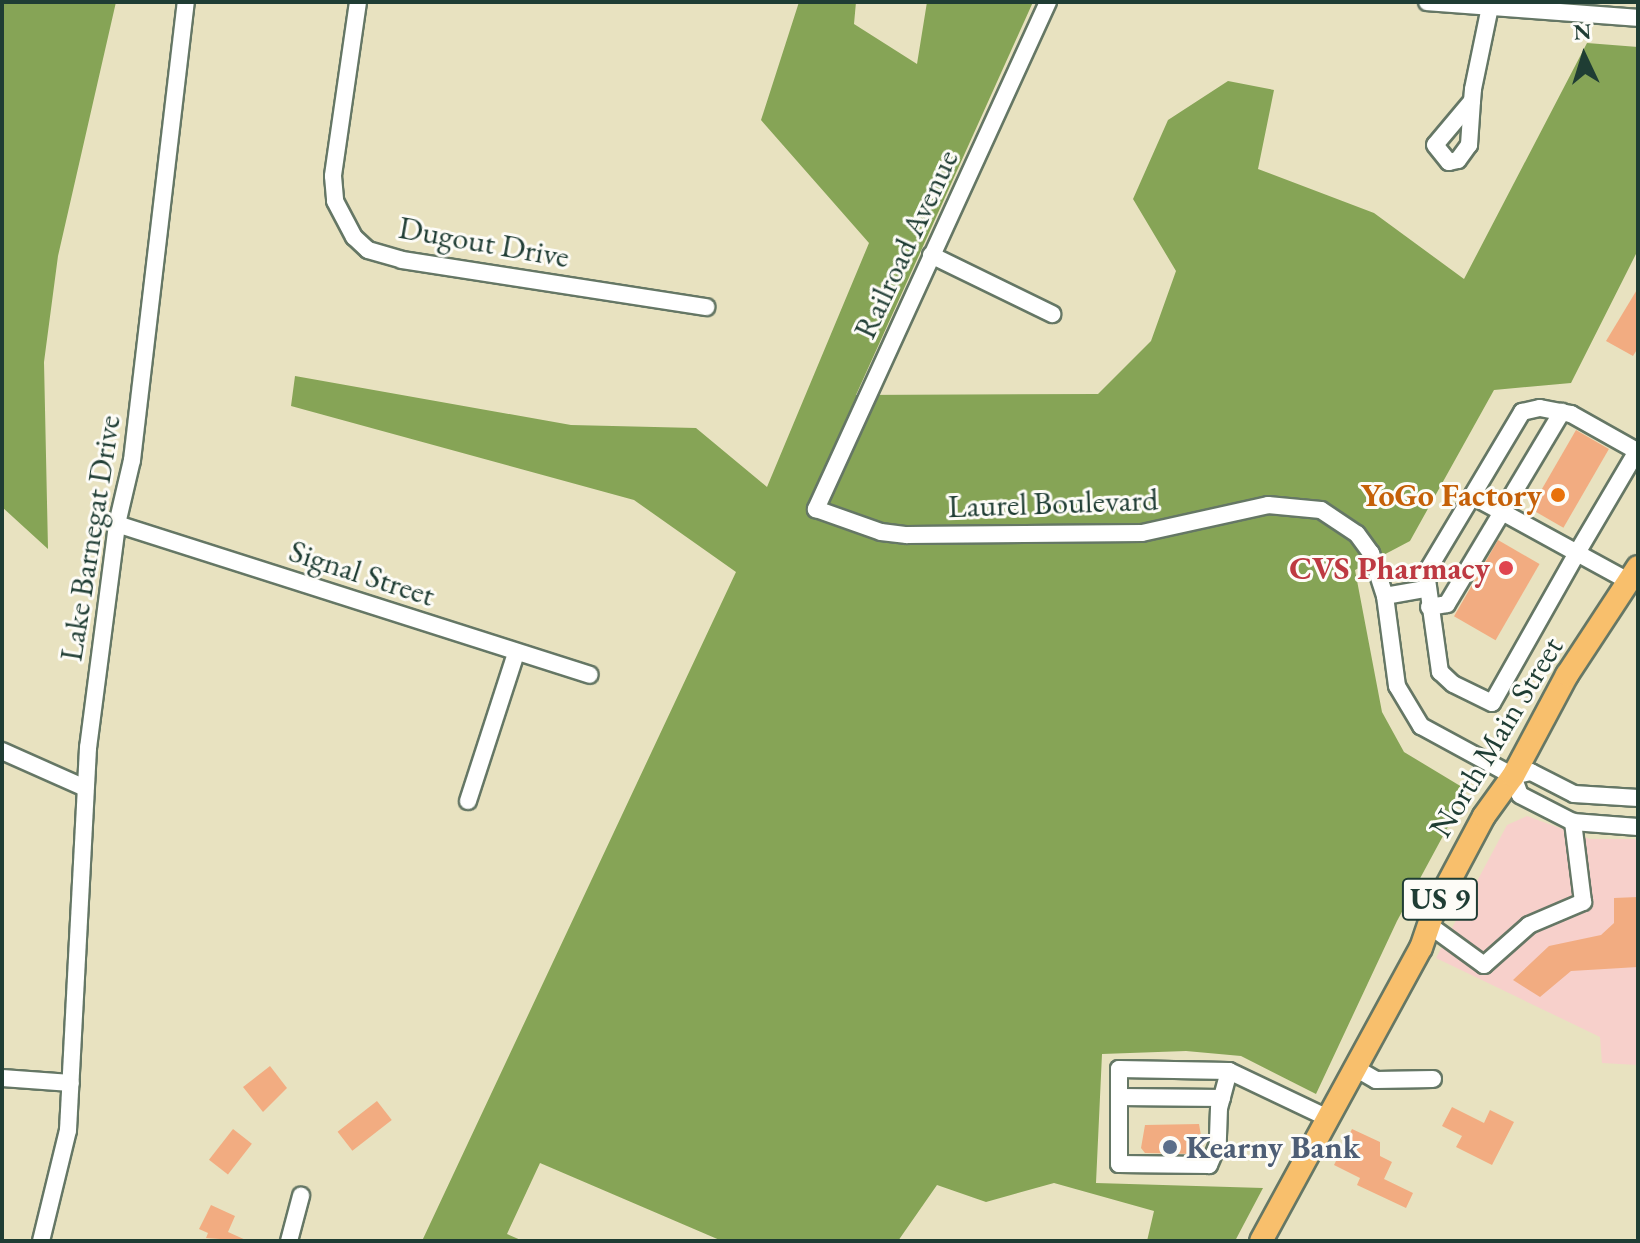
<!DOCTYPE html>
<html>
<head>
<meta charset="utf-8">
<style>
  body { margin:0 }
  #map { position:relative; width:1640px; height:1243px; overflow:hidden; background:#e8e2c0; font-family:"EB Garamond",serif }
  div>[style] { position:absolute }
  .built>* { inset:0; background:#f7d0cb }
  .forest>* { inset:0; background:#86a456 }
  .building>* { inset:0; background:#f2ac81; transform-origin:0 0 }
  .roads { filter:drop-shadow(2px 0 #657765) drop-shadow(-2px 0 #657765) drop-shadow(0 2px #657765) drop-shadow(0 -2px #657765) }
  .minor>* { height:16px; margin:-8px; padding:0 8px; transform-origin:8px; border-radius:8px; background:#fff }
  .highway>* { height:22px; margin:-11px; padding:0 11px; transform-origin:11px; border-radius:11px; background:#f8bf6c }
  .dots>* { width:22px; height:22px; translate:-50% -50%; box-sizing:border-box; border:4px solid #fdfcf7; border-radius:50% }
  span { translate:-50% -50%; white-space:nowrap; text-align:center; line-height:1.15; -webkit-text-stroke:6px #fdfcf7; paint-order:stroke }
  .shield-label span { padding:2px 6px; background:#fdfcf7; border:2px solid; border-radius:6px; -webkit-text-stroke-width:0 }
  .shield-label { font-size:30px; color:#1f3d34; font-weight:700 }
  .street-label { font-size:32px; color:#1f3d34 }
  .food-label { font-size:32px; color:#c56008; font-weight:700 }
  .right { translate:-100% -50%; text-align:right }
  .health-label { font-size:32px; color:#be3a42; font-weight:700 }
  .service-label { font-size:32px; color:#4e5e75; font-weight:700 }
  .left { translate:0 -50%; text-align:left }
  .frame { position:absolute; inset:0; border:4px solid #1f3d34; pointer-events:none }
  .north { position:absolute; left:1544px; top:16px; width:80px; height:80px; -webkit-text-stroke:6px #fdfcf7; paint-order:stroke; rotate:356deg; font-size:22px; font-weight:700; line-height:32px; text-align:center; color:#1f3d34 }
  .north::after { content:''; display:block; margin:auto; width:28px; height:36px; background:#1f3d34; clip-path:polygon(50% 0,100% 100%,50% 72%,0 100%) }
</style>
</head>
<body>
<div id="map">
  <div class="built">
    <div style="clip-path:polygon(1527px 816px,1590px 839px,1638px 839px,1638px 1065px,1602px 1063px,1600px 1037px,1436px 958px,1507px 825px)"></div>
  </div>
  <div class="forest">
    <div style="clip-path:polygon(2px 2px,116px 2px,58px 256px,44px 362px,48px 549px,2px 507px)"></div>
    <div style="clip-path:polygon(799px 2px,856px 2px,854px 24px,917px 64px,927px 2px,1033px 2px,856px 395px,1098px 394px,1151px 341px,1176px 271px,1133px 199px,1168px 120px,1228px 81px,1274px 90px,1258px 169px,1374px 213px,1464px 279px,1587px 43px,1638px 47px,1638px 250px,1571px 383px,1494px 390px,1410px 541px,1355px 570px,1382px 712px,1404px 752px,1462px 787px,1450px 823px,1397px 921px,1316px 1094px,1241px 1056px,1186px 1051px,1102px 1054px,1096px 1183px,1263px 1188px,1235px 1241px,1147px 1241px,1154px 1211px,1054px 1183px,986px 1202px,937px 1185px,898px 1241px,722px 1241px,540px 1163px,507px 1234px,523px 1241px,422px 1241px,736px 572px,634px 500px,291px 406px,295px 376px,571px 425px,696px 428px,767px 487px,869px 243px,761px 120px)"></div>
  </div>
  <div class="building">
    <div style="clip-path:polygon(1638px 288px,1638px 348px,1633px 356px,1606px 341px)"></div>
    <div style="left:1576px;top:430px;width:38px;height:91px;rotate:30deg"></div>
    <div style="left:1498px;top:540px;width:48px;height:88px;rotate:30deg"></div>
    <div style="clip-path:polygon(1638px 897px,1638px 967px,1571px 971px,1540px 997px,1513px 980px,1549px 946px,1601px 935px,1614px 923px,1614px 898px)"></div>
    <div style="clip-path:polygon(270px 1066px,287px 1088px,263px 1112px,243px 1087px)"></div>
    <div style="left:377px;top:1101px;width:24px;height:50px;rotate:52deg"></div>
    <div style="clip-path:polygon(1452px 1107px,1484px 1123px,1490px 1110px,1514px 1122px,1492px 1165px,1456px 1147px,1462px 1136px,1442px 1126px)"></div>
    <div style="clip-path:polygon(1199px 1124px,1203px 1147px,1198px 1147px,1198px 1154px,1145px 1153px,1141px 1148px,1145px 1125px)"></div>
    <div style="left:233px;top:1129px;width:24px;height:39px;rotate:38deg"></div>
    <div style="clip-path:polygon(1352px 1129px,1380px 1142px,1380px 1156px,1392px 1162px,1384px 1179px,1413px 1193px,1406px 1208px,1357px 1185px,1360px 1178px,1334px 1165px)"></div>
    <div style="clip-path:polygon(211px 1205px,235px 1216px,228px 1232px,248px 1241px,206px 1238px,208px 1233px,199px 1229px)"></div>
  </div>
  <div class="roads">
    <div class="minor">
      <div style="left:358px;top:2px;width:176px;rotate:98.2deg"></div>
      <div style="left:333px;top:176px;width:25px;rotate:85deg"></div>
      <div style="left:335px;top:201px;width:41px;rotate:62.2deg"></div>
      <div style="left:354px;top:237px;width:19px;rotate:43deg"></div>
      <div style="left:368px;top:250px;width:35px;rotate:16deg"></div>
      <div style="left:402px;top:260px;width:308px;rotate:8.8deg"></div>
      <div style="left:1048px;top:2px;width:558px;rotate:114.59deg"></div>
      <div style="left:816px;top:509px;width:69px;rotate:19.5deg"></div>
      <div style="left:881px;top:532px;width:26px;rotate:7deg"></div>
      <div style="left:907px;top:535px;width:235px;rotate:-0.5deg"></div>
      <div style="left:1142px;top:533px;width:129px;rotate:-12.5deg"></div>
      <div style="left:1268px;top:505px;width:53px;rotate:5.4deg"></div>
      <div style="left:1321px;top:510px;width:43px;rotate:33.7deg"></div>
      <div style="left:1357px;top:534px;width:24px;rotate:54deg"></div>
      <div style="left:1371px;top:553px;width:45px;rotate:72deg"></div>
      <div style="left:1385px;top:596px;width:91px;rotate:82.4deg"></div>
      <div style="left:1397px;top:686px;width:47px;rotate:59deg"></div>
      <div style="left:1421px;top:726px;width:105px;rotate:28.5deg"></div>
      <div style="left:1513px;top:776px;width:18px;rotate:-13deg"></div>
      <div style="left:1531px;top:772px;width:48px;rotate:27.1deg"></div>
      <div style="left:1574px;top:794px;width:64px;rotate:3.6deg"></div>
      <div style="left:1427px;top:2px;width:212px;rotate:4.3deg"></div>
      <div style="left:1472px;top:101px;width:57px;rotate:130.1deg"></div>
      <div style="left:1435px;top:145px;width:22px;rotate:51deg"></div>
      <div style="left:1449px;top:162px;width:9px;rotate:-13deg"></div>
      <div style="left:1458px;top:160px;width:19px;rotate:-54deg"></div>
      <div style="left:1469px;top:145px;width:44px;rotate:-86.1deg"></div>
      <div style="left:1472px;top:101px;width:12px;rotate:-85deg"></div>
      <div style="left:1473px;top:89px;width:84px;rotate:-78.3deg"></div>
      <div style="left:931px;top:255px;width:135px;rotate:26deg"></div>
      <div style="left:1472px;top:496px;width:98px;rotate:-59.2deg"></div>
      <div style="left:1522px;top:412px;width:18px;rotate:-13deg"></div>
      <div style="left:1540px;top:408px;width:32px;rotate:11deg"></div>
      <div style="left:1571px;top:414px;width:76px;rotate:29.3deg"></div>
      <div style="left:1637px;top:451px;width:118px;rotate:120.5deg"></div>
      <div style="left:1577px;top:553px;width:172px;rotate:119.5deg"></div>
      <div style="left:1492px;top:703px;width:43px;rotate:-154deg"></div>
      <div style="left:1453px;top:684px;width:18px;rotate:-137deg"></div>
      <div style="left:1440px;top:672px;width:100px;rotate:-98deg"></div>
      <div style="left:1426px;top:573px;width:90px;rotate:-59.1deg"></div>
      <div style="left:1472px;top:496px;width:36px;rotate:28deg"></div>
      <div style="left:1504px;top:513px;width:83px;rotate:28.7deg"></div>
      <div style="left:1577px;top:553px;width:60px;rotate:28.7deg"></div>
      <div style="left:117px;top:524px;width:496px;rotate:17.7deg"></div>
      <div style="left:1385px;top:596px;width:41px;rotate:-9.9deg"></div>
      <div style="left:1429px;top:607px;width:18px;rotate:-9deg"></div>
      <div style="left:1447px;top:604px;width:224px;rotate:-59.1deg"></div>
      <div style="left:2px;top:751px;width:91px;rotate:24deg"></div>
      <div style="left:1513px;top:776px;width:20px;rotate:70deg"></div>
      <div style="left:1520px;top:795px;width:59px;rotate:27deg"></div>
      <div style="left:1573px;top:822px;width:65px;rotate:4.4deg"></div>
      <div style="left:468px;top:801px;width:156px;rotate:-72deg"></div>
      <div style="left:1429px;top:925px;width:68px;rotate:36deg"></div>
      <div style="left:1484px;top:965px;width:60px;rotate:-41.6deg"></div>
      <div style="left:1529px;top:925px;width:59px;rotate:-23.1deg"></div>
      <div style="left:1583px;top:902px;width:81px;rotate:-97.1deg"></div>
      <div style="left:1357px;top:1069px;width:22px;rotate:30deg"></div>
      <div style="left:1376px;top:1080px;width:57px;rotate:-1deg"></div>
      <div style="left:1229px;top:1071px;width:38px;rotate:105deg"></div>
      <div style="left:1219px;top:1108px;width:36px;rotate:92deg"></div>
      <div style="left:1218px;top:1144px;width:23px;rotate:113deg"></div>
      <div style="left:1209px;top:1165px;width:90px;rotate:-179.4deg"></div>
      <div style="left:1119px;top:1164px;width:95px;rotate:-90deg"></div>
      <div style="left:1119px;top:1069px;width:110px;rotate:1deg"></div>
      <div style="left:1229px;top:1071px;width:110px;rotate:25.4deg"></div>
      <div style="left:2px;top:1078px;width:69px;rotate:4.1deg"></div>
      <div style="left:1120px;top:1097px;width:102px;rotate:0.6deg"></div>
      <div style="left:41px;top:1241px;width:114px;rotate:-76.3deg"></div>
      <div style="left:68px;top:1130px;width:383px;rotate:-87deg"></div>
      <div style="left:88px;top:748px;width:226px;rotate:-82.6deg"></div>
      <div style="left:117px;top:524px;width:66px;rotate:-76.8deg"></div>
      <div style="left:132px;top:460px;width:461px;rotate:-83.3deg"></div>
      <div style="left:289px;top:1241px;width:47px;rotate:-75.1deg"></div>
    </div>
    <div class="highway">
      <div style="left:1261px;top:1241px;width:334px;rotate:-61.4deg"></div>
      <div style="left:1421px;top:948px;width:40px;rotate:-71.1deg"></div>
      <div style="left:1434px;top:910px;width:106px;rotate:-62deg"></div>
      <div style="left:1484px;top:816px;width:49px;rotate:-54.1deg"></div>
      <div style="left:1513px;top:776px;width:115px;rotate:-61.9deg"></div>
      <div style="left:1567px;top:675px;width:129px;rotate:-56.7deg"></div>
    </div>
  </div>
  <div class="dots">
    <div style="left:1558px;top:495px;background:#e8710a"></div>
    <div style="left:1506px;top:568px;background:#e0444e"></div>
    <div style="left:1170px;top:1147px;background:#5c6f8a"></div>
  </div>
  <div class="shield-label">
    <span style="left:1440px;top:899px">US 9</span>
  </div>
  <div class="street-label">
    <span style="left:484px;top:242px;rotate:10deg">Dugout Drive</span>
    <span style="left:906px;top:244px;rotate:-65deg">Railroad Avenue</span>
    <span style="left:1053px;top:503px;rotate:-2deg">Laurel Boulevard</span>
    <span style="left:90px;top:538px;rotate:-81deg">Lake Barnegat Drive</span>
    <span style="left:362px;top:573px;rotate:18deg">Signal Street</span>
    <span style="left:1496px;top:737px;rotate:-59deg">North Main Street</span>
  </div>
  <div class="food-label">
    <span class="right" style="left:1542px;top:495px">YoGo Factory</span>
  </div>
  <div class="health-label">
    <span class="right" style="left:1490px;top:568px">CVS Pharmacy</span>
  </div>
  <div class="service-label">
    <span class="left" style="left:1186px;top:1147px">Kearny Bank</span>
  </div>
  <div class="frame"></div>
  <div class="north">N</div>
</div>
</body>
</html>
